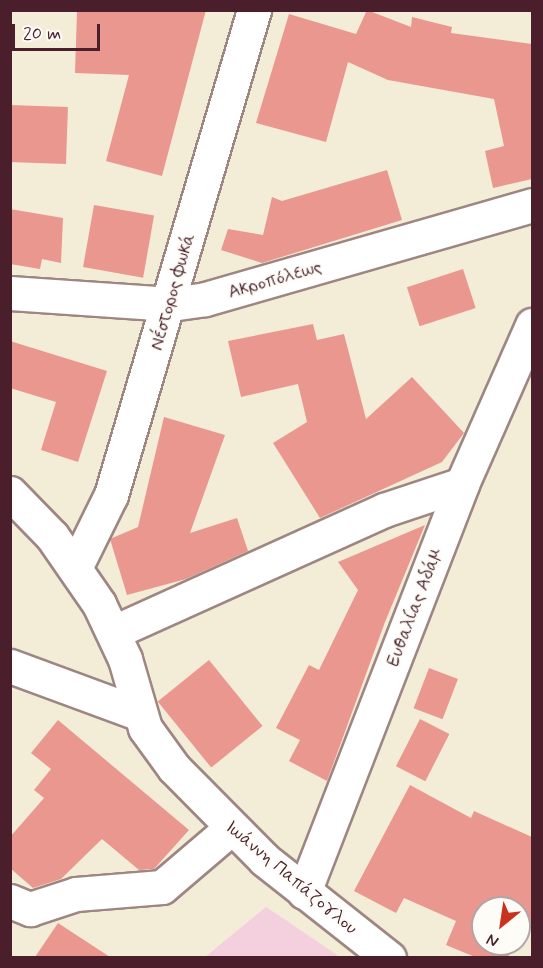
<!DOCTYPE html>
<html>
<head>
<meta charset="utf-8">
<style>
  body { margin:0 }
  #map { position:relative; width:543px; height:968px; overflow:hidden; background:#f3edd8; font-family:Mynerve,sans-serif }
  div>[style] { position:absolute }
  .built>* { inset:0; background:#f4cfdd }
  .building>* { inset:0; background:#ea988f; transform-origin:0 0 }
  .roads { filter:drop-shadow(2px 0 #9e8682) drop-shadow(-2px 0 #9e8682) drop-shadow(0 2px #9e8682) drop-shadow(0 -2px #9e8682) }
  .minor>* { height:33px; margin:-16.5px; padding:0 16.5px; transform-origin:16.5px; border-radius:16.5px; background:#fff }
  span { translate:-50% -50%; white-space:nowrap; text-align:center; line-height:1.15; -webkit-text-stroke:4.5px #fdfcf7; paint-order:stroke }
  .street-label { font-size:18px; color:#4a1f2b }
  .frame { position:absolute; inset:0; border:12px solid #4a1f2b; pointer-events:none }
  .north { position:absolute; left:471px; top:896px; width:60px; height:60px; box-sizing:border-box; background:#fdfcf7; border:2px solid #b5a4a5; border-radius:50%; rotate:210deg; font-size:16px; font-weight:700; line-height:24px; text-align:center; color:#4a1f2b }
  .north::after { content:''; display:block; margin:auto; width:21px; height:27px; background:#c8321e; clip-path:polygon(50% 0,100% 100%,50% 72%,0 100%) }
  .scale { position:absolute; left:12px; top:24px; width:88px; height:27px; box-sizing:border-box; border:3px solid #4a1f2b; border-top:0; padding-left:8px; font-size:18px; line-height:21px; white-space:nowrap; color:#4a1f2b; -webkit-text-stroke:4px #fdfcf7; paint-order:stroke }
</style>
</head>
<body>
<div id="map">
  <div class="built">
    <div style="clip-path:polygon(266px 907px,290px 923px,340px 957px,205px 957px)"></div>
  </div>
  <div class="building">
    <div style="clip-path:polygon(77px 10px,206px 10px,162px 176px,106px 161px,129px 75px,75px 73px)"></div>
    <div style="clip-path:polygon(367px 10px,411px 27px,412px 17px,452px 27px,451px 33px,532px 44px,532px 179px,493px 188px,485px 151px,504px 146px,494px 99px,388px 80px,348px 62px,326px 142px,256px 123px,289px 14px,356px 34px)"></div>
    <div style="left:10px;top:105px;width:58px;height:57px;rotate:2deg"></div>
    <div style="clip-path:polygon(387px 170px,402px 220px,262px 263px,221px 250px,228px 229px,263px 235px,272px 197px,282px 201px)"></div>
    <div style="left:94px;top:205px;width:61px;height:63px;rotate:10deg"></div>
    <div style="clip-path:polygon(10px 209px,63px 218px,61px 263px,42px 259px,40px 269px,10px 264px)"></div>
    <div style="left:463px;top:269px;width:41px;height:59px;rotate:72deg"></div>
    <div style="clip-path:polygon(313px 324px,317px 340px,344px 334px,366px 419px,412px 377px,464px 433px,442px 462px,320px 518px,273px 443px,307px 422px,298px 384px,241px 397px,228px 341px)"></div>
    <div style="clip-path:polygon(10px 341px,107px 371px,78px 462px,41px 450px,56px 402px,10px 388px)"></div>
    <div style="clip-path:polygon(164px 417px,225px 435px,190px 533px,237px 518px,248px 551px,186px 579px,127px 595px,110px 539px,138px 527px)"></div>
    <div style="clip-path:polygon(425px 525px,385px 622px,327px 781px,289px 761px,300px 740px,276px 728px,309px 665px,319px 670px,358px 590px,338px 562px)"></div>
    <div style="left:209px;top:660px;width:85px;height:66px;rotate:51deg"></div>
    <div style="left:429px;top:668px;width:31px;height:43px;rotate:21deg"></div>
    <div style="left:420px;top:719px;width:33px;height:53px;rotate:27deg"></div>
    <div style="clip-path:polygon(58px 720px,189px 830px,154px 869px,139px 870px,102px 839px,61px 879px,33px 888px,10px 868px,10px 837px,44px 798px,34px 790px,51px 769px,31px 753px)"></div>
    <div style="clip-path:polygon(410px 785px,471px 818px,474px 811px,532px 837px,532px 925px,524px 921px,519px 933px,519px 908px,483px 908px,483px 944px,514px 944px,508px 957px,475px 957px,446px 945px,456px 921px,404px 898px,396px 913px,354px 891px)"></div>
    <div style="clip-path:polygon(58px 923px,110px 957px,35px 957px)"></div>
  </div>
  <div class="roads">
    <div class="minor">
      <div style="left:10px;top:293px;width:161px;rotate:3.9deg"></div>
      <div style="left:171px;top:304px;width:34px;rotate:-8deg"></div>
      <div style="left:205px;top:299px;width:340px;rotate:-16deg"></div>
      <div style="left:10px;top:493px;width:60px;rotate:45.7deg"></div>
      <div style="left:52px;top:536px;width:83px;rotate:55.3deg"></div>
      <div style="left:99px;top:604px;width:61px;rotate:64.7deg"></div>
      <div style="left:125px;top:659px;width:72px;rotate:73.8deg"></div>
      <div style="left:145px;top:728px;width:49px;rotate:54.1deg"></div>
      <div style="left:174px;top:768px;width:129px;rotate:45.3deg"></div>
      <div style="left:265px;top:860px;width:158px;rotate:38.3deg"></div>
      <div style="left:76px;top:566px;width:79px;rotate:-63.8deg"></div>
      <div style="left:111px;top:495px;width:506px;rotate:-73.57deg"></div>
      <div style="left:114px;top:632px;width:296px;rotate:-24.3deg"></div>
      <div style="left:384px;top:510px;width:82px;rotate:-18.4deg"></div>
      <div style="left:10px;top:666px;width:136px;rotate:20.2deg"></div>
      <div style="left:304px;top:892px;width:438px;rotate:-68.8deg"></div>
      <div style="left:462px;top:484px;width:174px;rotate:-66.2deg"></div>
      <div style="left:10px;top:901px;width:22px;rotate:22deg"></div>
      <div style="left:30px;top:909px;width:48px;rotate:-18.1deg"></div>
      <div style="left:76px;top:894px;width:86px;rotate:-4.7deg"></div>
      <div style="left:162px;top:887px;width:89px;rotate:-40.5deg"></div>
    </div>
  </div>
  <div class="street-label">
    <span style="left:275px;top:280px;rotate:-16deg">Ακροπόλεως</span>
    <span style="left:173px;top:292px;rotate:-74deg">Νέστορος Φωκά</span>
    <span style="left:415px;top:607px;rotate:-69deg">Ευθαλίας Αδάμ</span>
    <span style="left:291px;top:878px;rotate:40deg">Ιωάννη Παπάζογλου</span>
  </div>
  <div class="frame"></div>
  <div class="north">N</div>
  <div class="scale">20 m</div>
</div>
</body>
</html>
